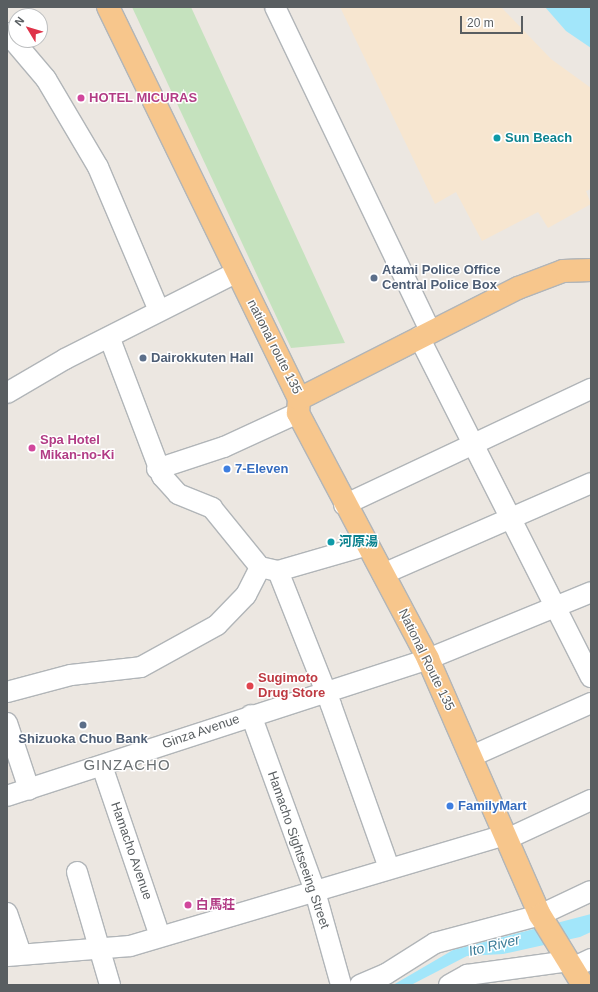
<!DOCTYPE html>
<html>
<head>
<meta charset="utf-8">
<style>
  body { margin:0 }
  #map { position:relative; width:598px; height:992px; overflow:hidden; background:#ece7e1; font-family:Helvetica,"Noto Sans JP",sans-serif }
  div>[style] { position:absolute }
  .green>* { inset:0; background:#c5e2be }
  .sand>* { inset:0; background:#f7e6d0 }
  .water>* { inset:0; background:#a2e6fa }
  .roads { filter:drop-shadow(1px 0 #b1b5b8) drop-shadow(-1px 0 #b1b5b8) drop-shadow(0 1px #b1b5b8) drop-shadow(0 -1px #b1b5b8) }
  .minor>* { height:20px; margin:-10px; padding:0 10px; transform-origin:10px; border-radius:10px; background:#fff }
  .highway>* { height:22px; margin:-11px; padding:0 11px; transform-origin:11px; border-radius:11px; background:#f7c68c }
  .dots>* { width:11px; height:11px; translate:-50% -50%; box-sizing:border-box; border:2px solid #fff; border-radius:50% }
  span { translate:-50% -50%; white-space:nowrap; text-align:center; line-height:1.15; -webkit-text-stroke:3px #fff; paint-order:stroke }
  .hotel-label { font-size:13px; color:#b23c85; font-weight:700 }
  .left { translate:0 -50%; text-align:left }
  .culture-label { font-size:13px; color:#0d838f; font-weight:700 }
  .service-label { font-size:13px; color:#4e5e75; font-weight:700 }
  .street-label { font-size:13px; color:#595e61 }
  .shop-label { font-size:13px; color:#366cbe; font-weight:700 }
  .health-label { font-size:13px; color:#be3a42; font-weight:700 }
  .water-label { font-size:14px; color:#3c7d99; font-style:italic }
  .quarter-label { font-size:15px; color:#6a7073; letter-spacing:1px }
  .frame { position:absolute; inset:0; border:8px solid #595e61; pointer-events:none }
  .north { position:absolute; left:8px; top:8px; width:40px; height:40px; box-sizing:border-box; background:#fff; border:1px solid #bdbfc0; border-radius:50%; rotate:308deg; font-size:11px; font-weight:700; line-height:16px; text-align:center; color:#595e61 }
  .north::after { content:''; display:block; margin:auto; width:14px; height:18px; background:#df3349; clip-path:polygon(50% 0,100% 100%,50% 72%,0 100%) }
  .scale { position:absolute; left:460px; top:16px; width:63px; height:18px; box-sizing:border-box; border:2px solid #595e61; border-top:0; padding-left:5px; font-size:12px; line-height:14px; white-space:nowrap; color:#595e61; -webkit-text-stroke:3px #fff; paint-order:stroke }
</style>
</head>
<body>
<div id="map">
  <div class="green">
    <div style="clip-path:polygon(132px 7px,191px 7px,345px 343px,291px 348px)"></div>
  </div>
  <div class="sand">
    <div style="clip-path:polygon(340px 7px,501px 7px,551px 59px,591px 88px,591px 189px,586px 191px,591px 204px,548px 228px,538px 212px,482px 241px,456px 192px,435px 204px)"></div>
  </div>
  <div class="water">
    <div style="clip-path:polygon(545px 7px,591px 7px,591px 48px,566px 31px)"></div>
    <div style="clip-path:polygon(591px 914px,591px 932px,580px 937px,503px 954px,467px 956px,411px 985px,393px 985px,453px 950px)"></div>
  </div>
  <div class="roads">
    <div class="minor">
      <div style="left:275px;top:7px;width:361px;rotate:64.4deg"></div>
      <div style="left:7px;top:33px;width:60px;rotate:49.7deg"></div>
      <div style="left:46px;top:79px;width:102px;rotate:59.4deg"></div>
      <div style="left:98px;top:167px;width:156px;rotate:67deg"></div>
      <div style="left:419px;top:337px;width:381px;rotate:63.2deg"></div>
      <div style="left:110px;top:339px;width:147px;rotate:69.2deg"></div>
      <div style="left:162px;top:476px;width:24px;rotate:48deg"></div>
      <div style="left:178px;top:494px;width:37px;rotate:22deg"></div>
      <div style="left:212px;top:508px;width:76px;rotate:50.9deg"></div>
      <div style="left:260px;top:567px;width:18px;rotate:13deg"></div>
      <div style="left:278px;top:571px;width:144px;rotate:68.4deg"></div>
      <div style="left:331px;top:705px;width:173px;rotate:70.4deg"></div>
      <div style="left:7px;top:393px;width:67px;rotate:-30.4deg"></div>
      <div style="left:65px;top:359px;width:193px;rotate:-26.8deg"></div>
      <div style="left:157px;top:469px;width:71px;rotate:-18.2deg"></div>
      <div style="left:224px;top:447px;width:81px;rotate:-24.7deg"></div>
      <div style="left:344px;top:505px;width:273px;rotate:-25.2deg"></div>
      <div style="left:278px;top:571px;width:94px;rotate:-16.1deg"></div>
      <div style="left:383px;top:574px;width:227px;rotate:-23.6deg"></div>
      <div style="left:7px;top:692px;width:66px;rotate:-14.9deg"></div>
      <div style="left:71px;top:675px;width:70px;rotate:-6.5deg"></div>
      <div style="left:141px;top:667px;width:87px;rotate:-28.9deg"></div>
      <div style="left:217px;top:625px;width:42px;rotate:-46deg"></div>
      <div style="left:246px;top:595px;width:31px;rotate:-63deg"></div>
      <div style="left:251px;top:715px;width:184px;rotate:70deg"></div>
      <div style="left:314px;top:888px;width:101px;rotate:74.4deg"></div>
      <div style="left:7px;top:723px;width:70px;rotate:71.6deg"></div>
      <div style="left:472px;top:756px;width:130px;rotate:-24deg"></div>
      <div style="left:102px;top:766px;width:180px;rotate:71.2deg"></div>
      <div style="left:7px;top:796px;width:443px;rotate:-18deg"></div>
      <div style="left:428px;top:659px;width:176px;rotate:-22.3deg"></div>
      <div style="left:509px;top:838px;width:90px;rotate:-24.9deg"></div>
      <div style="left:77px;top:872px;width:118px;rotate:73.7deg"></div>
      <div style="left:7px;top:913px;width:43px;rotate:71.1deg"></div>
      <div style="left:7px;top:956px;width:123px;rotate:-4.6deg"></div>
      <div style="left:130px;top:946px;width:393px;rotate:-16.5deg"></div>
      <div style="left:572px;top:968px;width:21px;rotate:-25deg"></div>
      <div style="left:360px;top:985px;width:28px;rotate:-23deg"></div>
      <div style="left:386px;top:974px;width:58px;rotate:-32.3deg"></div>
      <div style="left:435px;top:943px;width:109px;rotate:-14.9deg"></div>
      <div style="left:540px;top:915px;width:56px;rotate:-25.2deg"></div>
      <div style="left:449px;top:985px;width:21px;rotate:-29deg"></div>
      <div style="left:467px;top:975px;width:103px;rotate:-7.8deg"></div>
    </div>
    <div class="highway">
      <div style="left:108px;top:7px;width:436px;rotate:64deg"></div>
      <div style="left:299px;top:399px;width:14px;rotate:94deg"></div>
      <div style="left:298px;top:413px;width:278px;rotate:62.1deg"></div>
      <div style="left:428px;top:659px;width:279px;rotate:66.4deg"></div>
      <div style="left:540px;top:915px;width:82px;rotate:58.4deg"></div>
      <div style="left:299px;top:399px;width:246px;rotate:-26.9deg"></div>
      <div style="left:518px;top:288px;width:48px;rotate:-20.7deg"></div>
      <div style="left:563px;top:271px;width:28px;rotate:-2deg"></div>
    </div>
  </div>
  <div class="dots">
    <div style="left:81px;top:98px;background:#d1479c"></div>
    <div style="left:497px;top:138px;background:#0f9aa8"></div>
    <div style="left:374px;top:278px;background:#5c6f8a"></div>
    <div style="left:143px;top:358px;background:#5c6f8a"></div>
    <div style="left:32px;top:448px;background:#d1479c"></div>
    <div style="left:227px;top:469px;background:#3f7fe0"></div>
    <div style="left:331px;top:542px;background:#0f9aa8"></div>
    <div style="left:250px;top:686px;background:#e0444e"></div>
    <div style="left:83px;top:725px;background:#5c6f8a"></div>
    <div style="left:450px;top:806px;background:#3f7fe0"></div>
    <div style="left:188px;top:905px;background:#d1479c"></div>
  </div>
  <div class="hotel-label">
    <span class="left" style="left:89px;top:98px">HOTEL MICURAS</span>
    <span class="left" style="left:40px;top:448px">Spa Hotel<br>Mikan-no-Ki</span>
    <span class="left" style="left:196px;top:905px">白馬荘</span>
  </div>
  <div class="culture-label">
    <span class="left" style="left:505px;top:138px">Sun Beach</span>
    <span class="left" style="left:339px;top:542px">河原湯</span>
  </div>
  <div class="service-label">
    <span class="left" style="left:382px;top:278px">Atami Police Office<br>Central Police Box</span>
    <span class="left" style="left:151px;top:358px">Dairokkuten Hall</span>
    <span style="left:83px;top:739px">Shizuoka Chuo Bank</span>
  </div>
  <div class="street-label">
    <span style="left:274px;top:347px;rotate:63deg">national route 135</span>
    <span style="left:426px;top:660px;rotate:64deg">National Route 135</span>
    <span style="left:201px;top:732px;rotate:-19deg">Ginza Avenue</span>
    <span style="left:298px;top:850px;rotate:71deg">Hamacho Sightseeing Street</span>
    <span style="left:131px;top:851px;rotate:71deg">Hamacho Avenue</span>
  </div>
  <div class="shop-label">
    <span class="left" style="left:235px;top:469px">7-Eleven</span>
    <span class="left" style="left:458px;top:806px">FamilyMart</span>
  </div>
  <div class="health-label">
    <span class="left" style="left:258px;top:686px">Sugimoto<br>Drug Store</span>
  </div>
  <div class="water-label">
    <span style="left:494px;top:945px;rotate:-14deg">Ito River</span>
  </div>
  <div class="quarter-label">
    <span style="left:127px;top:765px">GINZACHO</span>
  </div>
  <div class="frame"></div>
  <div class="north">N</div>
  <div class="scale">20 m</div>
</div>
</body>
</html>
